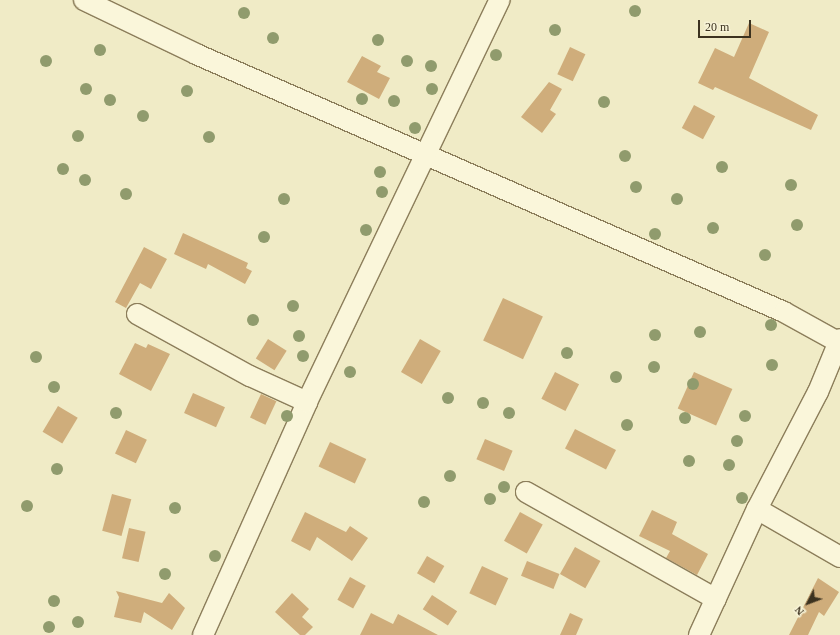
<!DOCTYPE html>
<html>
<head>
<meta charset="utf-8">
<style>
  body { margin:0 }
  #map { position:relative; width:840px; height:635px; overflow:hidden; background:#f0ebc6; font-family:"Times New Roman",serif }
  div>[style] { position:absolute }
  .building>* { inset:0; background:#cfad7b; transform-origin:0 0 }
  .roads { filter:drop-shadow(1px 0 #8c7e5b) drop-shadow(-1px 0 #8c7e5b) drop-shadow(0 1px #8c7e5b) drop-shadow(0 -1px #8c7e5b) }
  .minor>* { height:20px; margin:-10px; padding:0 10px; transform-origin:10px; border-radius:10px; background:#faf6da }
  .trees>* { width:12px; height:12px; margin:-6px; border-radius:50%; background:#909b6d }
  span { translate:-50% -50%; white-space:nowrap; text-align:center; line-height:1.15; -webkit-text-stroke:3px #f7f3d6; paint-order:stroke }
  .north { position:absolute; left:788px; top:583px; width:40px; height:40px; -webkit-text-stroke:3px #f7f3d6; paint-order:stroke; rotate:228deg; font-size:11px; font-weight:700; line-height:16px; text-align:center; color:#3c321f }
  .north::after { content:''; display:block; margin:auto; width:14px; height:18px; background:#3c321f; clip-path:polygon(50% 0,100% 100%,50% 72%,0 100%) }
  .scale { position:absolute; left:698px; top:20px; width:53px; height:18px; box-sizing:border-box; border:2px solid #3c321f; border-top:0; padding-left:5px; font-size:12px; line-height:14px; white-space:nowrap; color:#3c321f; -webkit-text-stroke:3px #f7f3d6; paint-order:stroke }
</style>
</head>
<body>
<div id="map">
  <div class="building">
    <div style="clip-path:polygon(749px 23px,769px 32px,749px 78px,818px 115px,811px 130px,715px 87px,713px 90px,698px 83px,715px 48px,734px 57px)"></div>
    <div style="left:570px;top:47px;width:17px;height:30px;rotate:25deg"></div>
    <div style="clip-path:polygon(362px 56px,381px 66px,377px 72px,390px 78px,379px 99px,347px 82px)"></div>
    <div style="clip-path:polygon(549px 82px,562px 89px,550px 110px,556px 114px,542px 133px,521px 117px)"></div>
    <div style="left:694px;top:105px;width:24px;height:26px;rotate:28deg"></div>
    <div style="clip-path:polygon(183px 233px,248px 263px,246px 268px,252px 271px,245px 284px,208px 264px,206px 269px,174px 254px)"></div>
    <div style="clip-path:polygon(144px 247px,167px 259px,151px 289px,140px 283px,126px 308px,115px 302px)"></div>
    <div style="left:503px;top:298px;width:44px;height:47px;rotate:25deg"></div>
    <div style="left:268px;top:339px;width:22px;height:23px;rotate:32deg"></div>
    <div style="left:420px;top:339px;width:24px;height:38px;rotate:30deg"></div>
    <div style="clip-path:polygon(135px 343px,146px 348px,148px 344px,170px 354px,151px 391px,119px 374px)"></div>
    <div style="left:555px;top:372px;width:27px;height:30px;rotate:27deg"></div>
    <div style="left:694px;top:372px;width:42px;height:40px;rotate:24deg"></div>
    <div style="left:193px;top:393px;width:35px;height:22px;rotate:24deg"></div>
    <div style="left:261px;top:394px;width:17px;height:26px;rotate:25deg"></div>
    <div style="left:58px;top:406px;width:23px;height:30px;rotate:31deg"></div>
    <div style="left:575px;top:429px;width:46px;height:22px;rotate:27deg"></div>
    <div style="left:126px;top:430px;width:23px;height:26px;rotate:25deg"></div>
    <div style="left:485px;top:439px;width:30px;height:22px;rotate:23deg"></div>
    <div style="left:330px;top:442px;width:40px;height:27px;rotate:25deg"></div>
    <div style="left:112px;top:494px;width:20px;height:38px;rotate:15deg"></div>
    <div style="clip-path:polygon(652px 510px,677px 522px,672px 534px,708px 554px,697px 575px,666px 558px,670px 551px,639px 536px)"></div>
    <div style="clip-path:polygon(305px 512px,346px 532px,350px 526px,368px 538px,352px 561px,317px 537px,310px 551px,291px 541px)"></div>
    <div style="left:520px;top:512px;width:26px;height:33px;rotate:29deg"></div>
    <div style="left:129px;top:528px;width:17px;height:31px;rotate:13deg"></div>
    <div style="left:575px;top:547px;width:29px;height:31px;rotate:29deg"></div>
    <div style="left:427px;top:556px;width:20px;height:20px;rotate:30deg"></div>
    <div style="left:527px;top:561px;width:35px;height:16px;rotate:22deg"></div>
    <div style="left:482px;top:566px;width:29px;height:30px;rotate:25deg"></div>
    <div style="left:350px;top:577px;width:18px;height:26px;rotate:29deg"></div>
    <div style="clip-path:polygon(818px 578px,839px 592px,824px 616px,819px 612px,808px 635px,789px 635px)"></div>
    <div style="clip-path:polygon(116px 591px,162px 603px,169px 593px,185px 608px,172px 630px,144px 612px,141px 623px,114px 617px,119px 597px)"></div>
    <div style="clip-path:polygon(292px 593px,309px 609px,302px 617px,313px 627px,305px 635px,300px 635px,275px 612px)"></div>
    <div style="left:432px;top:595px;width:30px;height:17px;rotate:33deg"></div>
    <div style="clip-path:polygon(371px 613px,393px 624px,398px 614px,438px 635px,360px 635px)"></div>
    <div style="clip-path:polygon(570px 613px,583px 619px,576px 635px,560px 635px)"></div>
  </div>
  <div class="roads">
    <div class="minor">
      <div style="left:84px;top:0;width:124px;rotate:25.7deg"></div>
      <div style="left:196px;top:54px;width:642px;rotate:23.69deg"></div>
      <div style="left:784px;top:312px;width:64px;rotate:29deg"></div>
      <div style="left:137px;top:314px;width:129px;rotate:28.8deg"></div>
      <div style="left:250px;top:376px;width:63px;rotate:24.5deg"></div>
      <div style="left:526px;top:492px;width:218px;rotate:29.4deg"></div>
      <div style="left:757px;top:509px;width:96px;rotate:30deg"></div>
      <div style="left:203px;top:635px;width:255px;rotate:-65.9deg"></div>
      <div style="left:307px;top:402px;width:446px;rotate:-64.4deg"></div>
      <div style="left:699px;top:635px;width:139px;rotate:-65.3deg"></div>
      <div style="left:757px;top:509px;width:132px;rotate:-62.5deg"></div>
      <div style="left:818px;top:392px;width:57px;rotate:-67.5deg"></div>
    </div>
  </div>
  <div class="trees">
    <div style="left:635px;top:11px"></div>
    <div style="left:244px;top:13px"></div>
    <div style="left:555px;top:30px"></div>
    <div style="left:273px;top:38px"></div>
    <div style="left:378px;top:40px"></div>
    <div style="left:100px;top:50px"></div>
    <div style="left:496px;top:55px"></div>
    <div style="left:46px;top:61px"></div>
    <div style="left:407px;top:61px"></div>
    <div style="left:431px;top:66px"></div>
    <div style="left:86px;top:89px"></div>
    <div style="left:432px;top:89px"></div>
    <div style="left:187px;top:91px"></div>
    <div style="left:362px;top:99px"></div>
    <div style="left:110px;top:100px"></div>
    <div style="left:394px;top:101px"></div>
    <div style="left:604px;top:102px"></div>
    <div style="left:143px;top:116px"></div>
    <div style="left:415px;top:128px"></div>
    <div style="left:78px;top:136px"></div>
    <div style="left:209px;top:137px"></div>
    <div style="left:625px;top:156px"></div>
    <div style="left:722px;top:167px"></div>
    <div style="left:63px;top:169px"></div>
    <div style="left:380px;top:172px"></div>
    <div style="left:85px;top:180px"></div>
    <div style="left:791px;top:185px"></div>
    <div style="left:636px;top:187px"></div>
    <div style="left:382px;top:192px"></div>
    <div style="left:126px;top:194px"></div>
    <div style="left:284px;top:199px"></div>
    <div style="left:677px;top:199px"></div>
    <div style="left:797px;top:225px"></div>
    <div style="left:713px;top:228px"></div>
    <div style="left:366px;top:230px"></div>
    <div style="left:655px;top:234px"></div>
    <div style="left:264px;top:237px"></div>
    <div style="left:765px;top:255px"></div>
    <div style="left:293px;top:306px"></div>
    <div style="left:253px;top:320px"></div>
    <div style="left:771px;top:325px"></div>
    <div style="left:700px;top:332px"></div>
    <div style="left:655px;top:335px"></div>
    <div style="left:299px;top:336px"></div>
    <div style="left:567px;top:353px"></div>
    <div style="left:303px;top:356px"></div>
    <div style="left:36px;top:357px"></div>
    <div style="left:772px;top:365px"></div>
    <div style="left:654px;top:367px"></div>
    <div style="left:350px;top:372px"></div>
    <div style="left:616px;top:377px"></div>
    <div style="left:693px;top:384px"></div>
    <div style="left:54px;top:387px"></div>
    <div style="left:448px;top:398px"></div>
    <div style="left:483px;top:403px"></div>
    <div style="left:116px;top:413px"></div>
    <div style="left:509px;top:413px"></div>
    <div style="left:287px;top:416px"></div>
    <div style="left:745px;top:416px"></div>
    <div style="left:685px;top:418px"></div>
    <div style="left:627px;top:425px"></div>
    <div style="left:737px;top:441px"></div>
    <div style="left:689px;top:461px"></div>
    <div style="left:729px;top:465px"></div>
    <div style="left:57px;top:469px"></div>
    <div style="left:450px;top:476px"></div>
    <div style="left:504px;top:487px"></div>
    <div style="left:742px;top:498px"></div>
    <div style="left:490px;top:499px"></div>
    <div style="left:424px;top:502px"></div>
    <div style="left:27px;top:506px"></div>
    <div style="left:175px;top:508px"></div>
    <div style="left:215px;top:556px"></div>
    <div style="left:165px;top:574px"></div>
    <div style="left:54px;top:601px"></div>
    <div style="left:78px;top:622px"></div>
    <div style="left:49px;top:627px"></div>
  </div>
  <div class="north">N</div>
  <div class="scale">20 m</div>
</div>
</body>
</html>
